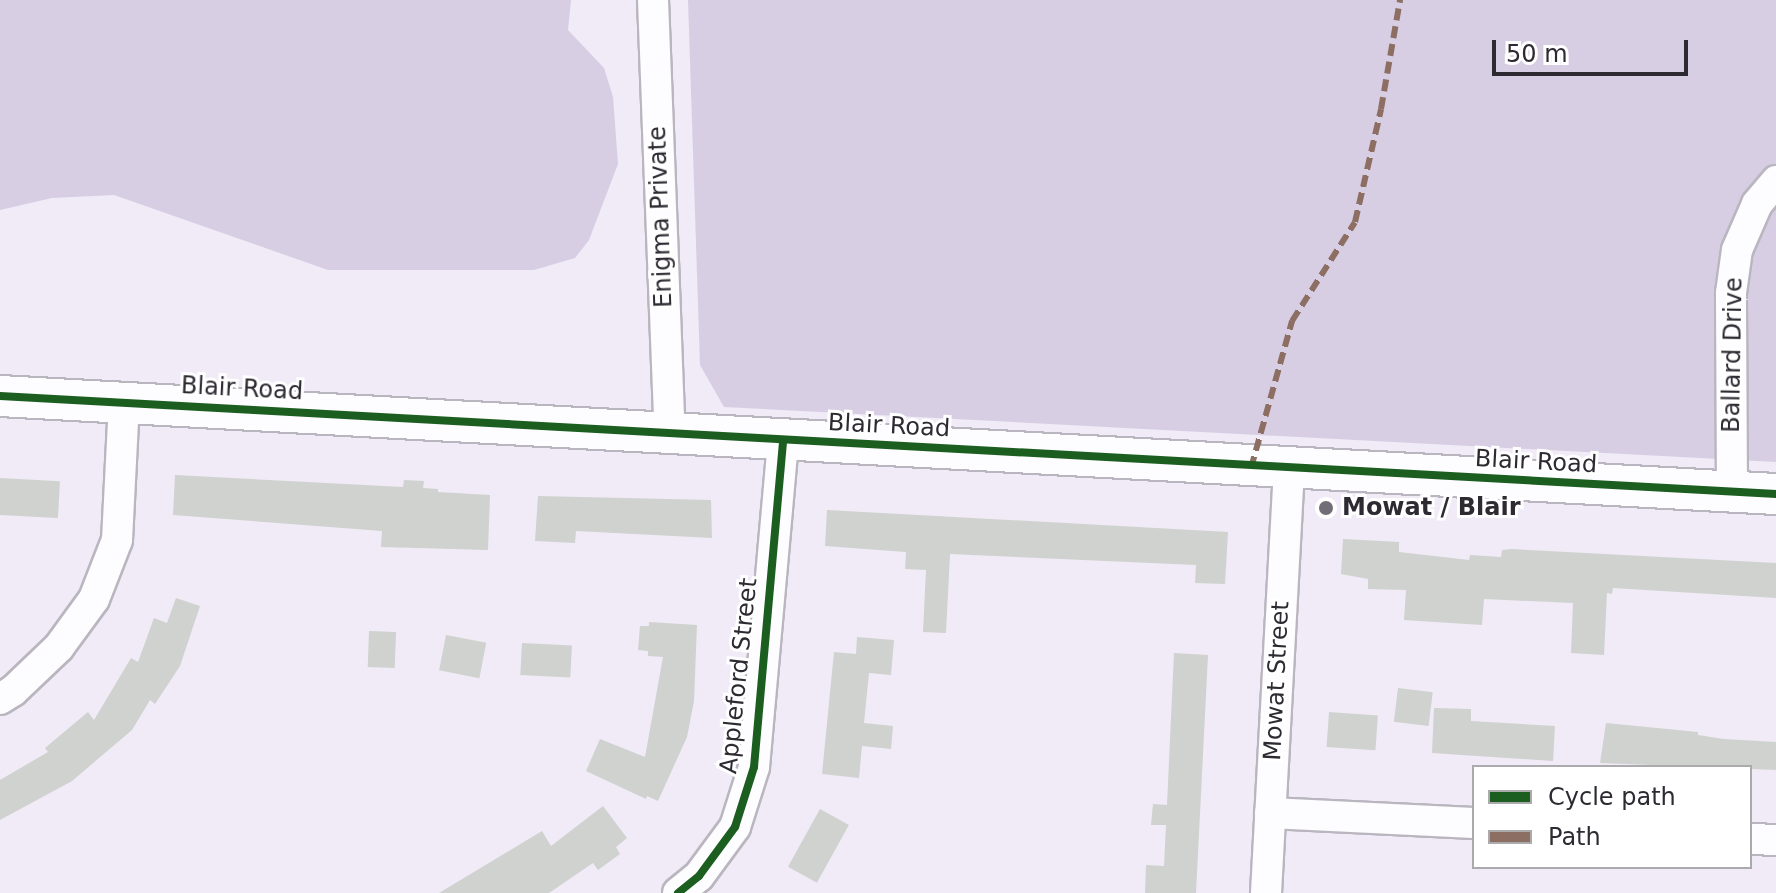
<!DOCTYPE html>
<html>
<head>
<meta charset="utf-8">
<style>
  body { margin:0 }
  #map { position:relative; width:1776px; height:893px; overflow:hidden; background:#f0ebf7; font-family:"DejaVu Sans",sans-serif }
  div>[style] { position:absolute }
  .green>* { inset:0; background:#d7cee4 }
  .building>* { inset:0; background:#cfd2ce; transform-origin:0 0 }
  .roads { filter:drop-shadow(2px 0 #bab6bf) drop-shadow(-2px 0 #bab6bf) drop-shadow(0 2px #bab6bf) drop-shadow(0 -2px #bab6bf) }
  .minor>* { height:30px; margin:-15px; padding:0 15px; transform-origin:15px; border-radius:15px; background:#fdfcfe }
  .major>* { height:40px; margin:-20px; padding:0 20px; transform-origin:20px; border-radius:20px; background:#fdfcfe }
  .quiet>* { height:6px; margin-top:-3px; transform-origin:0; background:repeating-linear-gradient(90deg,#8d6e63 0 12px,transparent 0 18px) }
  .cycleway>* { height:8px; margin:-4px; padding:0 4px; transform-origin:4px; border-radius:4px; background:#1b5e20 }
  .dots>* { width:22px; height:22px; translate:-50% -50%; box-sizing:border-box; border:4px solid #fff; border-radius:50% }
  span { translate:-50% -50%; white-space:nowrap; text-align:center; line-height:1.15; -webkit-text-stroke:6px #fff; paint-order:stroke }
  .street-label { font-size:24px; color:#2d2a32 }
  .poi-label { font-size:24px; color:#2d2a32; font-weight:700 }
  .left { translate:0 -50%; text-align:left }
  .legend { position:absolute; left:1472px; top:765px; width:280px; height:104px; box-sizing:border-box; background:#fff; border:2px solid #abaaad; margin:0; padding:10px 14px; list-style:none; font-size:24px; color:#2d2a32 }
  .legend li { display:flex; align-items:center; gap:16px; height:40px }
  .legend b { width:40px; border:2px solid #abaaad }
  .scale { position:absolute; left:1492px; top:40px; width:196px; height:36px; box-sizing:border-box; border:4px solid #2d2a32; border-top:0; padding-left:10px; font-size:24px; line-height:28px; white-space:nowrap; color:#2d2a32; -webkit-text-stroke:6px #fff; paint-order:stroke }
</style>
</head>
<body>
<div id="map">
  <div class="green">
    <div style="clip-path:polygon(0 0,571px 0,568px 30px,604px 68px,613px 97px,618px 164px,589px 240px,575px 258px,534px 270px,328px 270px,114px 195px,52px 198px,0 210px)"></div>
    <div style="clip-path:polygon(688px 0,1776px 0,1776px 462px,724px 407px,700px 365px)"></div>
  </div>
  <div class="building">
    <div style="clip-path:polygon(175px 475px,403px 487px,404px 480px,424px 481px,423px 488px,438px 489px,438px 492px,490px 495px,488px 550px,381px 547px,382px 531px,173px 515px)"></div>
    <div style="left:0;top:478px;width:60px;height:37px;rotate:3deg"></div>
    <div style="clip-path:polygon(538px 496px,711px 500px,712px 538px,576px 531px,575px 543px,535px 541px)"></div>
    <div style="clip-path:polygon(827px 510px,1228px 532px,1225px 584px,1195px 583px,1196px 565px,950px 554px,946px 633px,923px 632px,926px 570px,905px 569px,906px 552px,825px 546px)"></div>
    <div style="clip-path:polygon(1343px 539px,1399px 542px,1399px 552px,1469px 560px,1470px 555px,1501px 557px,1502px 550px,1512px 549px,1776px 563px,1776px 598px,1613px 588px,1612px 594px,1607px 593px,1604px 655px,1571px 653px,1573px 603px,1484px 599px,1482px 625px,1404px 620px,1406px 590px,1368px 589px,1368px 579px,1341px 574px)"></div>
    <div style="clip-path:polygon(176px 598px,200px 606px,180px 666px,155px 704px,150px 700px,132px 730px,72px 781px,0 820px,0 780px,48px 752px,45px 748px,88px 712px,94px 720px,131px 658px,138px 662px,154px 618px,167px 623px)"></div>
    <div style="clip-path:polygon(649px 622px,697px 625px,694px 701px,687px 737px,658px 801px,647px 796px,646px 799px,586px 771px,600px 739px,645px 757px,663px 657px,648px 656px,648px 651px,638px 650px,640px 626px,649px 626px)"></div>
    <div style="left:369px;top:631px;width:27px;height:36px;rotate:2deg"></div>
    <div style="left:446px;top:635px;width:41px;height:36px;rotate:11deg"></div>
    <div style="clip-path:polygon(857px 637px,894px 640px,891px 675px,869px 673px,864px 723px,893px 726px,891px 749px,862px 746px,859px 778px,822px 774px,834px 652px,856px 654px)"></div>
    <div style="left:522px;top:643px;width:50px;height:32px;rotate:3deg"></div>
    <div style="clip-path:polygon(1174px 653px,1208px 655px,1196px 893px,1145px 893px,1146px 865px,1164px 866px,1166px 825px,1151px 825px,1153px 804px,1167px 805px)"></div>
    <div style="left:1398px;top:688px;width:35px;height:34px;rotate:7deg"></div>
    <div style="clip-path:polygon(1434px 708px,1471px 709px,1471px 721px,1555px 726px,1553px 761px,1432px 753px)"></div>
    <div style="left:1329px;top:712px;width:49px;height:35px;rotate:4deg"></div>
    <div style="clip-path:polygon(1606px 723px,1698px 732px,1698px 735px,1724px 739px,1776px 742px,1776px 770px,1600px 763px)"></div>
    <div style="clip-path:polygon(603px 806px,627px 838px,616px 847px,620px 854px,598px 870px,593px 863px,549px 893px,439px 893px,542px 831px,551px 846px)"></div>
    <div style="left:820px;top:809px;width:33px;height:66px;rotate:29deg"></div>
  </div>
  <div class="roads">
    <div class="minor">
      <div style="left:653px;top:0;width:434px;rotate:87.8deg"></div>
      <div style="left:1732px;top:491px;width:198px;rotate:-90.3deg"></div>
      <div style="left:1731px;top:293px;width:43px;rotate:-82.1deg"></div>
      <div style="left:1737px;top:250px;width:50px;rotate:-66.5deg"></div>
      <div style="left:1757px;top:204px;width:30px;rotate:-50deg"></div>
      <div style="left:0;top:699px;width:15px;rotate:-32deg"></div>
      <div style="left:13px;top:691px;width:64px;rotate:-43.7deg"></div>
      <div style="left:59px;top:647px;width:59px;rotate:-53.9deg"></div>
      <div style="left:94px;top:599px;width:63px;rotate:-68.7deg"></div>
      <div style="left:117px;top:540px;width:138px;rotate:-87.1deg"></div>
      <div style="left:1270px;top:813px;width:204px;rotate:2.8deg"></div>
      <div style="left:1750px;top:839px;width:26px;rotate:2deg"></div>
      <div style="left:678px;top:893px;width:27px;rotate:-39deg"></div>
      <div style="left:699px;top:876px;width:61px;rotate:-53.7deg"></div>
      <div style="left:735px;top:827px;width:63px;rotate:-72.4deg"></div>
      <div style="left:754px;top:767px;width:328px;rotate:-84.9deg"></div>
      <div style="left:1266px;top:893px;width:424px;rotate:-86.9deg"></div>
    </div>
    <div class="major">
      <div style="left:0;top:396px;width:1779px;rotate:3.16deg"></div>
    </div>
  </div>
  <div class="quiet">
    <div style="left:1251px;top:468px;width:153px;rotate:-74.4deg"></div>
    <div style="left:1292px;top:321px;width:117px;rotate:-57.5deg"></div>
    <div style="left:1355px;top:222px;width:116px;rotate:-77deg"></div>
    <div style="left:1381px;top:109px;width:111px;rotate:-80.1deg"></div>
  </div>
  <div class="cycleway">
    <div style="left:0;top:396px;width:1779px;rotate:3.16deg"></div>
    <div style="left:678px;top:893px;width:27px;rotate:-39deg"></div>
    <div style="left:699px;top:876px;width:61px;rotate:-53.7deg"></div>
    <div style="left:735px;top:827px;width:63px;rotate:-72.4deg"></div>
    <div style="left:754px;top:767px;width:328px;rotate:-84.9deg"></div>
  </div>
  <div class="dots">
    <div style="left:1326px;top:508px;background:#716e77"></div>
  </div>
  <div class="street-label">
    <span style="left:661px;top:217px;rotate:-92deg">Enigma Private</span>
    <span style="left:1733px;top:355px;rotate:-89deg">Ballard Drive</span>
    <span style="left:242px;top:389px;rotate:3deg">Blair Road</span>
    <span style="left:889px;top:426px;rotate:3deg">Blair Road</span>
    <span style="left:1536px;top:462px;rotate:3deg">Blair Road</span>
    <span style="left:739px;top:676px;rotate:-84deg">Appleford Street</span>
    <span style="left:1277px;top:681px;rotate:-87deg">Mowat Street</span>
  </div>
  <div class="poi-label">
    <span class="left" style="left:1342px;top:508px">Mowat / Blair</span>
  </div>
  <ul class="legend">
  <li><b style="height:10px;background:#1b5e20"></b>Cycle path</li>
  <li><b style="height:10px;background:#8d6e63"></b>Path</li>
  </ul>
  <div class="scale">50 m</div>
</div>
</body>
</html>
